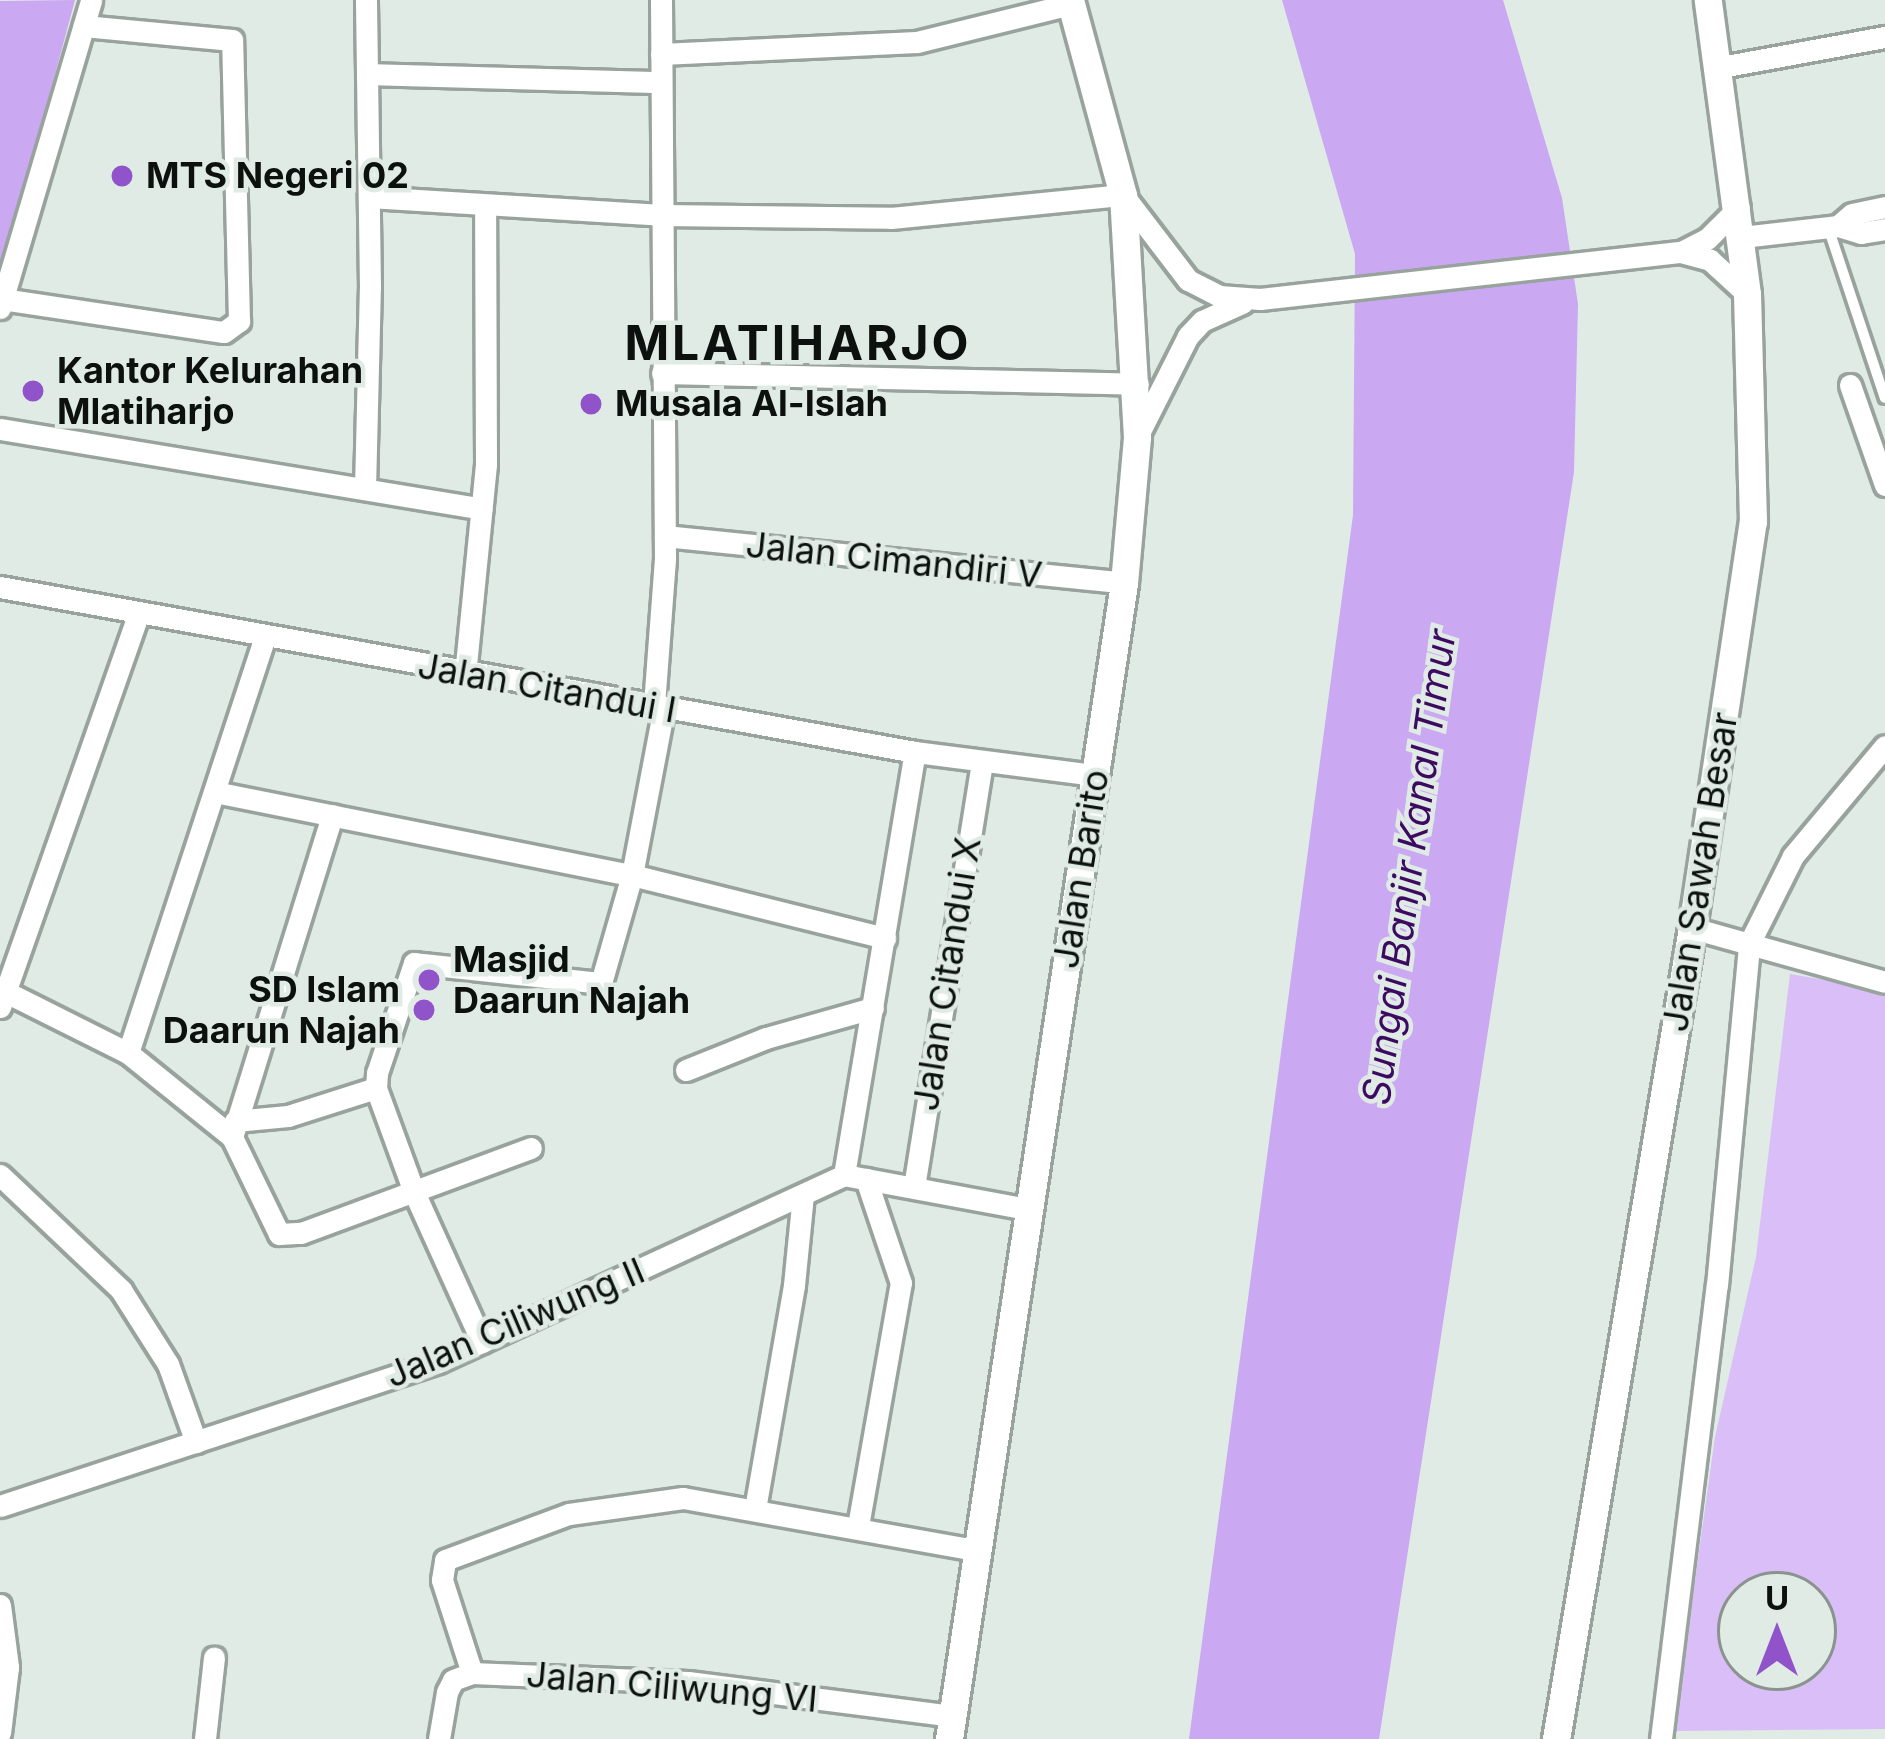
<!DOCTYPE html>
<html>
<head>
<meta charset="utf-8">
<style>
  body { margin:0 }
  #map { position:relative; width:1885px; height:1739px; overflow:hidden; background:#e0ebe5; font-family:Inter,sans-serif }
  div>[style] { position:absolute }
  .green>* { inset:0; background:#d9bef8 }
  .water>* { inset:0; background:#caa8f2 }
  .roads { filter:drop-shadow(3px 0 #99a39e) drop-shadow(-3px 0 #99a39e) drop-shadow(0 3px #99a39e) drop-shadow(0 -3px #99a39e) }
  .service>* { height:10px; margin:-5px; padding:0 5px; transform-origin:5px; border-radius:5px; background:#fff }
  .minor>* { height:21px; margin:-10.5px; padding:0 10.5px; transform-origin:10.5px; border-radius:10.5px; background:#fff }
  .tertiary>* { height:27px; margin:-13.5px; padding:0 13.5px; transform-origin:13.5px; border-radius:13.5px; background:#fff }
  .dots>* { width:33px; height:33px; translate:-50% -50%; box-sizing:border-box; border:6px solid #e0ebe5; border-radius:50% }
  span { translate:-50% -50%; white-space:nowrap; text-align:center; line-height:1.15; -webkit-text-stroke:9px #e0ebe5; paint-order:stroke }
  .poi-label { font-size:36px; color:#0c100e; font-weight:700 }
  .left { translate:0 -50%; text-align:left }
  .right { translate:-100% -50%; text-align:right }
  .street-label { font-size:36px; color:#0c100e }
  .water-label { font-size:39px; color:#3d0a61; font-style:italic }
  .district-label { font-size:48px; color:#0c100e; font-weight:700; letter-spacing:3px }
  .north { position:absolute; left:1717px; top:1571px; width:120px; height:120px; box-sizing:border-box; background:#e0ebe5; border:3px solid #8b938f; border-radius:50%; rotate:0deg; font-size:33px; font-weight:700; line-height:48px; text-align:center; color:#0c100e }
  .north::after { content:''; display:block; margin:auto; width:42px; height:54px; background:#9153ca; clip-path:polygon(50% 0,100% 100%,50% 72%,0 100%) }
</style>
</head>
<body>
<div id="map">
  <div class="green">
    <div style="clip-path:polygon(evenodd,1790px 974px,1885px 990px,1885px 1729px,1674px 1731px,1715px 1437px,1756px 1257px,1790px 974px,1741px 1595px,1813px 1595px,1813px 1667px,1741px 1667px,1741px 1595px)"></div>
  </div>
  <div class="water">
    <div style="clip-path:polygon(75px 0,0 279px,0 1px)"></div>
    <div style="clip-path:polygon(1282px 0,1503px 0,1562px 198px,1578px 304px,1574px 472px,1379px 1739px,1189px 1739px,1353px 515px,1355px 254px)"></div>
  </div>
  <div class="roads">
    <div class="service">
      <div style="left:1828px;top:227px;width:180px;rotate:71.6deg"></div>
    </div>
    <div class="minor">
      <div style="left:661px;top:54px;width:256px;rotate:-2.7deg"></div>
      <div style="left:917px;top:42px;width:159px;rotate:-13.9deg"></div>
      <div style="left:1721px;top:67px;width:167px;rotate:-10.4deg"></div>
      <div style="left:367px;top:74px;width:294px;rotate:1.6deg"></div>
      <div style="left:369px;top:197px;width:293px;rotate:3.5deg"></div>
      <div style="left:661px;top:215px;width:230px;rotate:0.7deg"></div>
      <div style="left:891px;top:218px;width:233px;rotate:-5.7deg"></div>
      <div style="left:1123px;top:195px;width:107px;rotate:52.6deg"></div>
      <div style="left:1188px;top:280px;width:35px;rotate:27deg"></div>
      <div style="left:1219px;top:296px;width:41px;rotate:4.2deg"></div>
      <div style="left:1260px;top:299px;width:424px;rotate:-6.4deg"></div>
      <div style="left:1681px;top:252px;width:29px;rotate:-27deg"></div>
      <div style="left:1707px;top:239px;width:45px;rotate:-45deg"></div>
      <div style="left:1838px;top:226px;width:18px;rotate:-41deg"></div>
      <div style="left:1852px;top:214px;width:34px;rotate:-12deg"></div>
      <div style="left:1742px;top:237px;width:97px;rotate:-6.5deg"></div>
      <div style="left:1838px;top:226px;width:24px;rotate:17deg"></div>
      <div style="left:1861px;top:233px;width:24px;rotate:-9deg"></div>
      <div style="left:1681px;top:252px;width:30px;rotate:15deg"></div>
      <div style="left:1710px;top:260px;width:50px;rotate:42.6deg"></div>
      <div style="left:2px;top:299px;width:224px;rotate:8.5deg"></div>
      <div style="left:224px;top:332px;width:19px;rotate:-36deg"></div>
      <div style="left:239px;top:321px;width:281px;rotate:-91.4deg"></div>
      <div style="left:232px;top:40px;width:149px;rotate:-174.6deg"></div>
      <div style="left:0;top:308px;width:321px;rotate:-73.5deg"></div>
      <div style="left:662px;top:373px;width:476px;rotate:1.3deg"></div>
      <div style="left:1850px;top:385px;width:106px;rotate:70.7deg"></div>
      <div style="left:0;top:429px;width:488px;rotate:9.4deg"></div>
      <div style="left:1137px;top:437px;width:113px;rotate:-63.2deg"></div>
      <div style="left:1188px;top:336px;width:21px;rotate:-47deg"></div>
      <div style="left:1202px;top:321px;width:44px;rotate:-24.2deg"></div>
      <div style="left:365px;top:489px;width:201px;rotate:-88.6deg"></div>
      <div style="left:370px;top:288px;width:288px;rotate:-90.8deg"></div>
      <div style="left:665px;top:536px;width:461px;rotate:5.8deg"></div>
      <div style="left:0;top:587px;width:930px;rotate:10.22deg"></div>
      <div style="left:915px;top:752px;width:181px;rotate:7.3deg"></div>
      <div style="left:465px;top:675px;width:212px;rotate:-84.3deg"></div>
      <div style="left:486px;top:464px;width:259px;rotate:-90.2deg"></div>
      <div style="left:654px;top:705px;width:146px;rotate:-85.7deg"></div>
      <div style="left:665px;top:559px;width:559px;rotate:-90.41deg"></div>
      <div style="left:215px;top:792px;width:425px;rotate:11.3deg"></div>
      <div style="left:632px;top:875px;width:261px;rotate:14deg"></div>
      <div style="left:1692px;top:928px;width:200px;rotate:15.6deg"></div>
      <div style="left:6px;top:992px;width:136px;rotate:26.6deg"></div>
      <div style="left:128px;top:1053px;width:134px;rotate:38.9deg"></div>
      <div style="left:232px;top:1137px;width:108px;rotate:64.1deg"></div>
      <div style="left:279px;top:1234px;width:22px;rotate:-3deg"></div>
      <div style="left:301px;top:1233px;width:245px;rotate:-20.3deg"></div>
      <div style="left:0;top:1007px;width:416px;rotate:-70.6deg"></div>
      <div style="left:128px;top:1053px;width:438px;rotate:-71.8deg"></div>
      <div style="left:686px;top:1070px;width:86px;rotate:-21.8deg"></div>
      <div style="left:766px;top:1038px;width:111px;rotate:-15.7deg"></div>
      <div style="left:235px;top:1121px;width:53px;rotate:-5.4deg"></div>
      <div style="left:288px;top:1116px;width:92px;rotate:-17.7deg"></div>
      <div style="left:232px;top:1137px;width:337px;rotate:-72.7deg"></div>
      <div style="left:0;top:1175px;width:167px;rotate:43.5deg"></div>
      <div style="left:121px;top:1290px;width:88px;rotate:57.6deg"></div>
      <div style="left:168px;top:1364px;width:83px;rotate:70.3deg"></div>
      <div style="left:844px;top:1175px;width:429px;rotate:-80.5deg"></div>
      <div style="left:914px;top:1187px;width:431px;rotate:-80.9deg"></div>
      <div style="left:482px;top:1342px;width:165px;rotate:-114.4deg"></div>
      <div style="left:414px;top:1192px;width:111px;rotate:-110.1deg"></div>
      <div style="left:376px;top:1088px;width:15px;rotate:-86deg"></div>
      <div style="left:377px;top:1073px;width:116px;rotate:-71.4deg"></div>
      <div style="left:414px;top:963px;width:188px;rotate:6.1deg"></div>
      <div style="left:601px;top:983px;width:112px;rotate:-74deg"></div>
      <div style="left:632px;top:875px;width:170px;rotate:-79.2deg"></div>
      <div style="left:0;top:1506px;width:461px;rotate:-18.2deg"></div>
      <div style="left:438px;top:1362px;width:447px;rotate:-24.7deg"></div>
      <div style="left:844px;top:1175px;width:186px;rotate:10.5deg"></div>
      <div style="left:755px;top:1509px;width:227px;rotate:-80.1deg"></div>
      <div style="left:794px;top:1285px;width:90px;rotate:-84.3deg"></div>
      <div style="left:858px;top:1526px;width:247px;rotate:-80deg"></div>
      <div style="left:901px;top:1283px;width:110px;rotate:-108.6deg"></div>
      <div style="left:0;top:1605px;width:63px;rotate:82.6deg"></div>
      <div style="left:8px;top:1667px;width:66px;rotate:96.9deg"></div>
      <div style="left:472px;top:1673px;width:98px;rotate:-107.9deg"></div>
      <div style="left:442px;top:1580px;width:20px;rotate:-81deg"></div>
      <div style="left:445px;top:1560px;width:132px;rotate:-20.4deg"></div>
      <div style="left:569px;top:1514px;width:115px;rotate:-8deg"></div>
      <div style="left:683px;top:1498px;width:298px;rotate:10.1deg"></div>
      <div style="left:205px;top:1739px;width:82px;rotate:-83.7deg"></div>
      <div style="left:439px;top:1739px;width:48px;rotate:-80.3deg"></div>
      <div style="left:447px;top:1692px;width:13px;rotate:-63deg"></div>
      <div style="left:453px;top:1680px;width:20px;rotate:-20deg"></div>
      <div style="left:472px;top:1673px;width:216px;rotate:2.4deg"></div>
      <div style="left:688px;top:1682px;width:266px;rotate:7.3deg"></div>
      <div style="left:1661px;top:1739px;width:457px;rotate:-83deg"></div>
      <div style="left:1717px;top:1285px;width:342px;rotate:-84.6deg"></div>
      <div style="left:1749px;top:944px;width:98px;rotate:-63.4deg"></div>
      <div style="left:1793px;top:856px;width:143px;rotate:-50.1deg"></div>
    </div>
    <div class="tertiary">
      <div style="left:949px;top:1739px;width:1169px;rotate:-81.39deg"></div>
      <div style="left:1124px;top:583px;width:147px;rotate:-84.9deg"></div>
      <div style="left:1137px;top:437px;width:242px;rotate:-93.3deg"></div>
      <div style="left:1123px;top:195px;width:202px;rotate:-105.2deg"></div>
      <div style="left:1556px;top:1739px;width:822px;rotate:-80.48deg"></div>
      <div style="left:1692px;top:928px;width:411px;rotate:-81.5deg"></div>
      <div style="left:1753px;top:522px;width:228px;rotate:-91.5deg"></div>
      <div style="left:1747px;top:294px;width:297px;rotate:-97.6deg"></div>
    </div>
  </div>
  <div class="dots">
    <div style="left:122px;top:176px;background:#9153ca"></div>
    <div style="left:33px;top:391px;background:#9153ca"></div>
    <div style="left:591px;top:404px;background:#9153ca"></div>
    <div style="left:429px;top:980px;background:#9153ca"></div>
    <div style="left:424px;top:1010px;background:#9153ca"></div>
  </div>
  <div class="poi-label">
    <span class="left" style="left:146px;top:176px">MTS Negeri 02</span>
    <span class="left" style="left:57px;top:391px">Kantor Kelurahan<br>Mlatiharjo</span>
    <span class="left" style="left:615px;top:404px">Musala Al-Islah</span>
    <span class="left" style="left:453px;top:980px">Masjid<br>Daarun Najah</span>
    <span class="right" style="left:400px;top:1010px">SD Islam<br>Daarun Najah</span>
  </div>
  <div class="street-label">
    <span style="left:894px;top:560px;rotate:6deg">Jalan Cimandiri V</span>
    <span style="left:547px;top:688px;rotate:10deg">Jalan Citandui I</span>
    <span style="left:1081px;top:869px;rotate:-81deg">Jalan Barito</span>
    <span style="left:1700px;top:872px;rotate:-81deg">Jalan Sawah Besar</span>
    <span style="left:947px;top:974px;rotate:-81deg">Jalan Citandui X</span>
    <span style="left:515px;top:1323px;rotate:-23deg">Jalan Ciliwung II</span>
    <span style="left:672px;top:1687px;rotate:5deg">Jalan Ciliwung VI</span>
  </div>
  <div class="water-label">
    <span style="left:1409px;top:867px;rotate:-82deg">Sungai Banjir Kanal Timur</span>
  </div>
  <div class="district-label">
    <span style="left:798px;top:343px">MLATIHARJO</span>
  </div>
  <div class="north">U</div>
</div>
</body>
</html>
